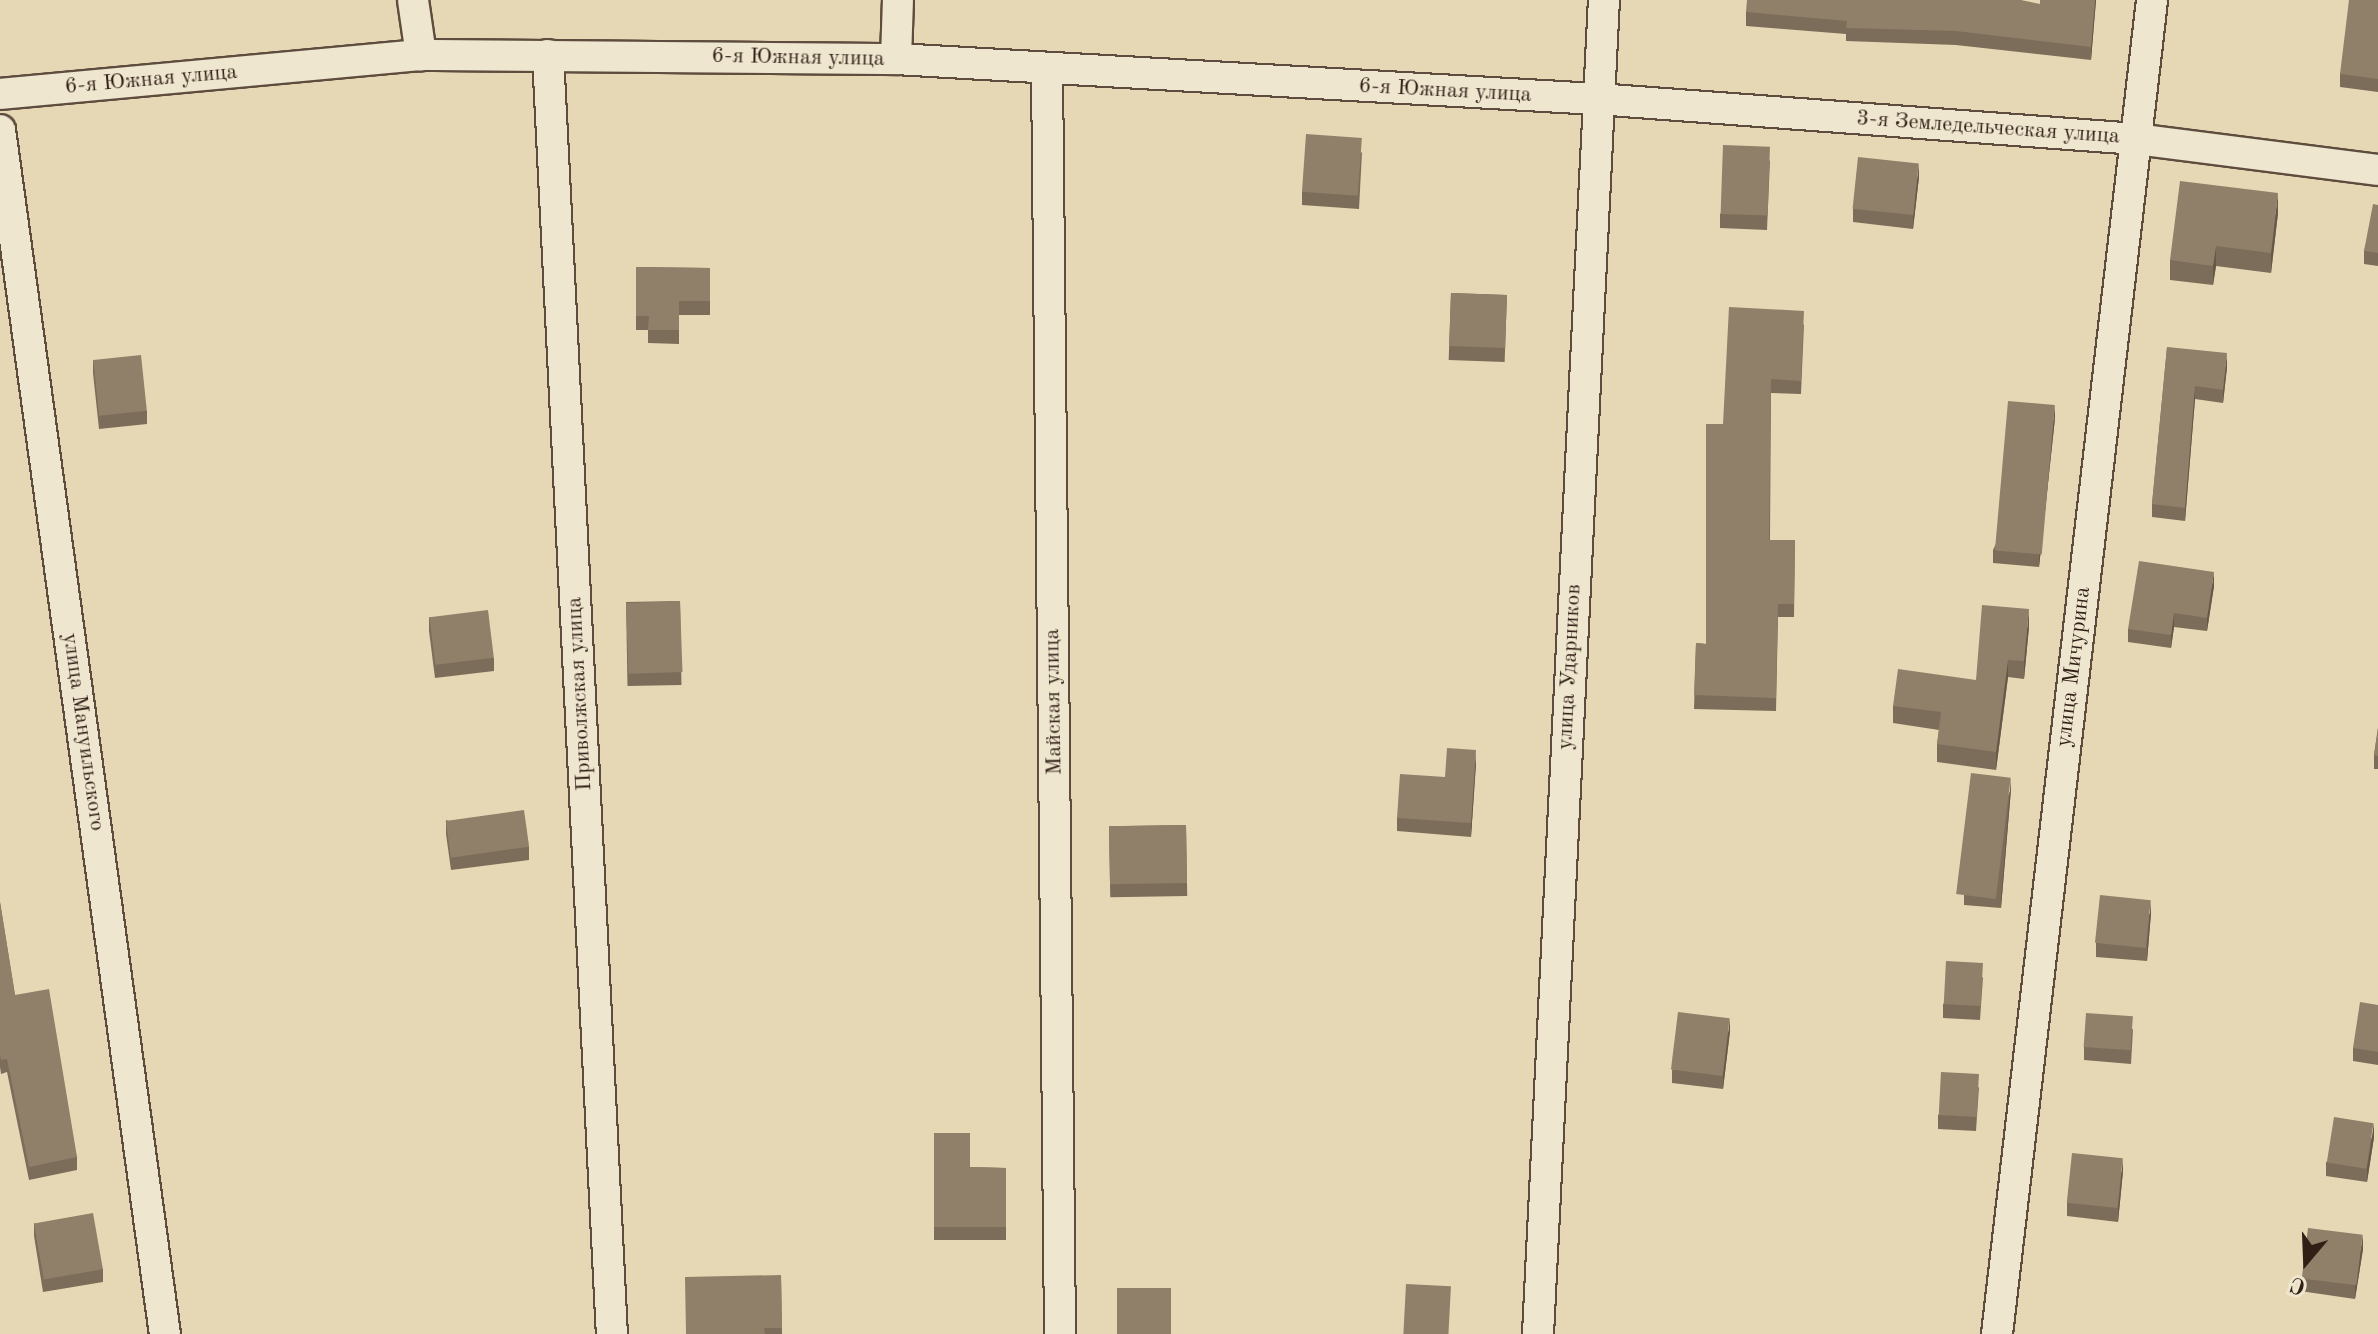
<!DOCTYPE html>
<html>
<head>
<meta charset="utf-8">
<style>
  body { margin:0 }
  #map { position:relative; width:2378px; height:1334px; overflow:hidden; background:#e7d8b5; font-family:"Old Standard TT",serif }
  div>[style] { position:absolute }
  .roads { filter:drop-shadow(2px 0 #5e4d3e) drop-shadow(-2px 0 #5e4d3e) drop-shadow(0 2px #5e4d3e) drop-shadow(0 -2px #5e4d3e) }
  .minor>* { height:30px; margin:-15px; padding:0 15px; transform-origin:15px; border-radius:15px; background:#efe6cf }
  .wall>* { inset:0; background:#7c6d5a; transform-origin:0 0 }
  .shaded-wall>* { inset:0; background:#65594a }
  .building>* { inset:0; background:#907f69; transform-origin:0 0 }
  span { translate:-50% -50%; white-space:nowrap; text-align:center; line-height:1.15; -webkit-text-stroke:6px #efe6cf; paint-order:stroke }
  .street-label { font-size:22px; color:#311f16 }
  .north { position:absolute; left:2266px; top:1222px; width:80px; height:80px; -webkit-text-stroke:6px #efe6cf; paint-order:stroke; rotate:199deg; font-size:22px; font-weight:700; line-height:32px; text-align:center; color:#311f16 }
  .north::after { content:''; display:block; margin:auto; width:28px; height:36px; background:#311f16; clip-path:polygon(50% 0,100% 100%,50% 72%,0 100%) }
</style>
</head>
<body>
<div id="map">
  <div class="roads">
    <div class="minor">
      <div style="left:413px;top:0;width:56px;rotate:81.7deg"></div>
      <div style="left:548px;top:55px;width:1281px;rotate:87.14deg"></div>
      <div style="left:896px;top:59px;width:59px;rotate:-88.1deg"></div>
      <div style="left:1047px;top:71px;width:1263px;rotate:89.41deg"></div>
      <div style="left:0;top:94px;width:423px;rotate:-5.3deg"></div>
      <div style="left:421px;top:55px;width:475px;rotate:0.5deg"></div>
      <div style="left:896px;top:59px;width:702px;rotate:3.27deg"></div>
      <div style="left:1597px;top:99px;width:540px;rotate:4.24deg"></div>
      <div style="left:2136px;top:139px;width:244px;rotate:7.3deg"></div>
      <div style="left:0;top:130px;width:1215px;rotate:82.2deg"></div>
      <div style="left:1538px;top:1334px;width:1336px;rotate:-87.17deg"></div>
      <div style="left:1997px;top:1334px;width:1343px;rotate:-83.37deg"></div>
    </div>
  </div>
  <div class="wall">
    <div style="clip-path:polygon(2040px 0,2096px 0,2091px 60px,1956px 45px,1846px 41px,1846px 34px,1746px 26px,1746px 12px,2040px 4px)"></div>
    <div style="clip-path:polygon(2378px 0,2378px 92px,2340px 87px,2340px 74px)"></div>
    <div style="clip-path:polygon(1362px 152px,1359px 209px,1302px 205px,1302px 192px)"></div>
    <div style="clip-path:polygon(1770px 160px,1767px 230px,1720px 228px,1720px 214px)"></div>
    <div style="clip-path:polygon(1919px 177px,1913px 229px,1853px 222px,1853px 209px)"></div>
    <div style="clip-path:polygon(2378px 205px,2378px 266px,2364px 264px,2364px 251px)"></div>
    <div style="clip-path:polygon(2278px 213px,2271px 273px,2216px 266px,2213px 285px,2170px 280px,2170px 260px)"></div>
    <div style="clip-path:polygon(636px 267px,710px 268px,710px 315px,679px 315px,679px 344px,648px 343px,648px 330px,636px 330px)"></div>
    <div style="left:1451px;top:293px;width:56px;height:67px;rotate:2deg"></div>
    <div style="clip-path:polygon(1804px 324px,1801px 394px,1771px 393px,1770px 540px,1795px 540px,1794px 617px,1778px 617px,1776px 711px,1694px 709px,1696px 643px,1706px 644px,1723px 424px)"></div>
    <div style="clip-path:polygon(2167px 347px,2227px 367px,2223px 403px,2195px 399px,2185px 521px,2152px 517px,2152px 504px)"></div>
    <div style="clip-path:polygon(93px 360px,147px 411px,147px 424px,99px 429px,93px 373px)"></div>
    <div style="clip-path:polygon(2055px 418px,2039px 567px,1993px 563px,1993px 550px)"></div>
    <div style="clip-path:polygon(2214px 586px,2207px 631px,2174px 627px,2171px 648px,2128px 642px,2128px 629px)"></div>
    <div style="left:680px;top:601px;width:84px;height:54px;rotate:89deg"></div>
    <div style="clip-path:polygon(429px 617px,494px 658px,494px 671px,435px 678px,429px 631px)"></div>
    <div style="clip-path:polygon(2029px 627px,2024px 679px,2008px 677px,1996px 770px,1937px 762px,1937px 744px,1939px 730px,1893px 723px,1893px 706px,1976px 680px)"></div>
    <div style="clip-path:polygon(2378px 728px,2378px 769px,2374px 769px,2374px 755px)"></div>
    <div style="clip-path:polygon(1476px 763px,1471px 837px,1397px 831px,1397px 818px,1445px 777px)"></div>
    <div style="clip-path:polygon(2011px 789px,2001px 908px,1964px 905px,1964px 895px)"></div>
    <div style="clip-path:polygon(446px 820px,529px 847px,529px 860px,451px 870px,446px 834px)"></div>
    <div style="left:1186px;top:825px;width:71px;height:77px;rotate:89deg"></div>
    <div style="clip-path:polygon(0 902px,15px 995px,77px 1157px,77px 1170px,29px 1180px,7px 1072px,1px 1074px,0 1067px)"></div>
    <div style="clip-path:polygon(2151px 913px,2147px 961px,2096px 957px,2096px 943px)"></div>
    <div style="clip-path:polygon(1983px 977px,1980px 1020px,1943px 1018px,1943px 1004px)"></div>
    <div style="clip-path:polygon(2378px 1005px,2378px 1065px,2353px 1061px,2353px 1048px)"></div>
    <div style="clip-path:polygon(2133px 1029px,2131px 1064px,2084px 1060px,2084px 1047px)"></div>
    <div style="clip-path:polygon(1730px 1031px,1723px 1089px,1672px 1083px,1672px 1070px)"></div>
    <div style="clip-path:polygon(1979px 1087px,1976px 1131px,1938px 1129px,1938px 1115px)"></div>
    <div style="clip-path:polygon(934px 1133px,970px 1167px,1006px 1168px,1006px 1240px,934px 1240px)"></div>
    <div style="clip-path:polygon(2374px 1137px,2367px 1182px,2326px 1176px,2326px 1162px)"></div>
    <div style="clip-path:polygon(2123px 1171px,2118px 1222px,2067px 1216px,2067px 1203px)"></div>
    <div style="clip-path:polygon(34px 1223px,103px 1269px,103px 1282px,43px 1292px,34px 1236px)"></div>
    <div style="clip-path:polygon(2363px 1249px,2355px 1299px,2300px 1291px,2300px 1278px)"></div>
    <div style="clip-path:polygon(781px 1275px,782px 1334px,686px 1334px)"></div>
  </div>
  <div class="shaded-wall">
    <div style="clip-path:polygon(2095px 0,2096px 0,2091px 60px,2091px 47px)"></div>
    <div style="clip-path:polygon(1919px 163px,1919px 177px,1913px 229px,1913px 216px)"></div>
    <div style="clip-path:polygon(2278px 193px,2278px 213px,2271px 273px,2271px 253px)"></div>
    <div style="clip-path:polygon(2216px 246px,2216px 266px,2213px 285px,2213px 266px)"></div>
    <div style="clip-path:polygon(2227px 353px,2227px 367px,2223px 403px,2223px 390px)"></div>
    <div style="clip-path:polygon(2195px 386px,2195px 399px,2185px 521px,2185px 508px)"></div>
    <div style="clip-path:polygon(2055px 405px,2055px 418px,2039px 567px,2039px 554px)"></div>
    <div style="clip-path:polygon(2214px 572px,2214px 586px,2207px 631px,2207px 618px)"></div>
    <div style="clip-path:polygon(2029px 609px,2029px 627px,2024px 679px,2024px 661px)"></div>
    <div style="clip-path:polygon(2174px 613px,2174px 627px,2171px 648px,2171px 635px)"></div>
    <div style="clip-path:polygon(2008px 660px,2008px 677px,1996px 770px,1996px 752px)"></div>
    <div style="clip-path:polygon(1476px 750px,1476px 763px,1471px 837px,1471px 823px)"></div>
    <div style="clip-path:polygon(2011px 778px,2011px 789px,2001px 908px,2001px 898px)"></div>
    <div style="clip-path:polygon(2151px 900px,2151px 913px,2147px 961px,2147px 947px)"></div>
    <div style="clip-path:polygon(1730px 1018px,1730px 1031px,1723px 1089px,1723px 1075px)"></div>
    <div style="clip-path:polygon(2374px 1123px,2374px 1137px,2367px 1182px,2367px 1169px)"></div>
    <div style="clip-path:polygon(2123px 1158px,2123px 1171px,2118px 1222px,2118px 1209px)"></div>
    <div style="clip-path:polygon(2363px 1235px,2363px 1249px,2355px 1299px,2355px 1286px)"></div>
  </div>
  <div class="building">
    <div style="clip-path:polygon(1747px 0,2021px 0,2040px 4px,2040px 0,2095px 0,2091px 47px,1956px 31px,1846px 28px,1847px 21px,1746px 12px)"></div>
    <div style="clip-path:polygon(2349px 0,2378px 0,2378px 79px,2340px 74px)"></div>
    <div style="left:1306px;top:134px;width:56px;height:58px;rotate:4deg"></div>
    <div style="left:1723px;top:145px;width:47px;height:69px;rotate:2deg"></div>
    <div style="left:1858px;top:157px;width:61px;height:52px;rotate:6deg"></div>
    <div style="clip-path:polygon(2180px 181px,2278px 193px,2271px 253px,2216px 246px,2213px 266px,2170px 260px)"></div>
    <div style="clip-path:polygon(2373px 204px,2378px 205px,2378px 253px,2364px 251px)"></div>
    <div style="clip-path:polygon(636px 267px,710px 268px,710px 301px,679px 301px,679px 330px,648px 330px,649px 316px,636px 316px)"></div>
    <div style="left:1451px;top:293px;width:56px;height:53px;rotate:2deg"></div>
    <div style="clip-path:polygon(1729px 307px,1804px 311px,1801px 381px,1771px 379px,1769px 540px,1795px 540px,1794px 604px,1778px 604px,1776px 698px,1694px 695px,1696px 643px,1706px 644px,1706px 424px,1723px 424px)"></div>
    <div style="clip-path:polygon(2167px 347px,2227px 353px,2223px 390px,2195px 386px,2185px 508px,2152px 504px)"></div>
    <div style="left:141px;top:355px;width:56px;height:48px;rotate:84deg"></div>
    <div style="left:2008px;top:401px;width:47px;height:150px;rotate:5deg"></div>
    <div style="clip-path:polygon(2139px 561px,2214px 572px,2207px 618px,2174px 613px,2171px 635px,2128px 629px)"></div>
    <div style="left:680px;top:601px;width:71px;height:54px;rotate:88deg"></div>
    <div style="clip-path:polygon(1982px 605px,2029px 609px,2024px 661px,2008px 660px,1996px 752px,1937px 744px,1941px 712px,1893px 706px,1898px 669px,1976px 680px)"></div>
    <div style="left:488px;top:610px;width:48px;height:59px;rotate:83deg"></div>
    <div style="clip-path:polygon(2378px 728px,2378px 756px,2374px 755px)"></div>
    <div style="clip-path:polygon(1447px 748px,1476px 750px,1471px 823px,1397px 818px,1400px 774px,1445px 777px)"></div>
    <div style="left:1971px;top:773px;width:40px;height:122px;rotate:7deg"></div>
    <div style="left:524px;top:810px;width:37px;height:79px;rotate:82deg"></div>
    <div style="left:1186px;top:825px;width:58px;height:77px;rotate:89deg"></div>
    <div style="left:2100px;top:895px;width:51px;height:48px;rotate:6deg"></div>
    <div style="clip-path:polygon(0 902px,15px 995px,49px 989px,77px 1157px,29px 1167px,7px 1059px,1px 1060px,0 1054px)"></div>
    <div style="left:1946px;top:961px;width:37px;height:43px;rotate:3deg"></div>
    <div style="clip-path:polygon(2360px 1002px,2378px 1005px,2378px 1052px,2353px 1048px)"></div>
    <div style="left:1678px;top:1012px;width:52px;height:58px;rotate:7deg"></div>
    <div style="left:2086px;top:1013px;width:47px;height:34px;rotate:4deg"></div>
    <div style="left:1941px;top:1072px;width:38px;height:43px;rotate:3deg"></div>
    <div style="left:2334px;top:1117px;width:40px;height:46px;rotate:9deg"></div>
    <div style="clip-path:polygon(934px 1133px,970px 1133px,970px 1167px,1006px 1168px,1006px 1227px,934px 1227px)"></div>
    <div style="left:2072px;top:1153px;width:51px;height:50px;rotate:6deg"></div>
    <div style="left:93px;top:1213px;width:57px;height:60px;rotate:80deg"></div>
    <div style="left:2308px;top:1228px;width:55px;height:51px;rotate:7deg"></div>
    <div style="clip-path:polygon(781px 1275px,782px 1328px,764px 1328px,765px 1334px,686px 1334px,685px 1277px)"></div>
    <div style="left:1406px;top:1284px;width:45px;height:50px;rotate:3deg"></div>
    <div style="left:1117px;top:1288px;width:54px;height:46px"></div>
  </div>
  <div class="street-label">
    <span style="left:798px;top:58px;rotate:1deg">6-я Южная улица</span>
    <span style="left:151px;top:80px;rotate:-5deg">6-я Южная улица</span>
    <span style="left:1445px;top:91px;rotate:3deg">6-я Южная улица</span>
    <span style="left:1988px;top:128px;rotate:4deg">3-я Земледельческая улица</span>
    <span style="left:1570px;top:667px;rotate:-87deg">улица Ударников</span>
    <span style="left:2074px;top:667px;rotate:-83deg">улица Мичурина</span>
    <span style="left:580px;top:694px;rotate:-93deg">Приволжская улица</span>
    <span style="left:1054px;top:702px;rotate:-91deg">Майская улица</span>
    <span style="left:83px;top:732px;rotate:82deg">улица Мануильского</span>
  </div>
  <div class="north">С</div>
</div>
</body>
</html>
